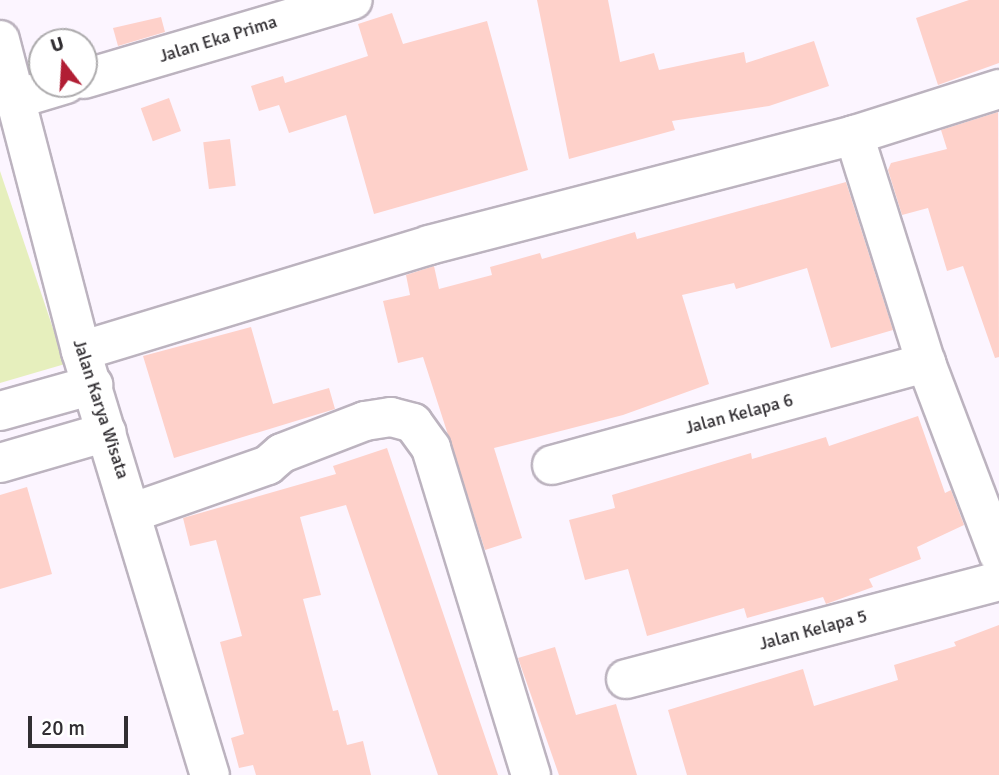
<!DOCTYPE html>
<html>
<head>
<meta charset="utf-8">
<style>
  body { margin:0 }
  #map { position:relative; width:999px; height:775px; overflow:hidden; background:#fcf5ff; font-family:Signika,sans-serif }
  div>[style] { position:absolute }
  .green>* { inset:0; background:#e6efbd }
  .building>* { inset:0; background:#fed1ca; transform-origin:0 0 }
  .roads { filter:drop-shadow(2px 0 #bcb3bf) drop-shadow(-2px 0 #bcb3bf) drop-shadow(0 2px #bcb3bf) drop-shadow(0 -2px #bcb3bf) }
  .minor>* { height:38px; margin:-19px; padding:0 19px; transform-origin:19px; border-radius:19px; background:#fff }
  span { translate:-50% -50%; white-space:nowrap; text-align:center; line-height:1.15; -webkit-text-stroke:6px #fff; paint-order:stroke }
  .street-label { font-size:18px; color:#312e32 }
  .north { position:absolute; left:28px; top:28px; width:70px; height:70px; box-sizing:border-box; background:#fff; border:2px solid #adabad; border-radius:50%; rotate:343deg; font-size:19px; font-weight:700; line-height:28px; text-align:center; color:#312e32 }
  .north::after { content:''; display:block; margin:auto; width:24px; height:32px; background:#b11e34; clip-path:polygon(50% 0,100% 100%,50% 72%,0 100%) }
  .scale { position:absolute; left:28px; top:716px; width:100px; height:32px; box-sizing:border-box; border:4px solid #312e32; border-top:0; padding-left:9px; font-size:21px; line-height:24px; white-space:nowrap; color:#312e32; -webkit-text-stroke:5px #fff; paint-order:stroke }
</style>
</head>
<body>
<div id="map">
  <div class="green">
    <div style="clip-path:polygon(0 171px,65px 364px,0 383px)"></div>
  </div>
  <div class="building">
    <div style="clip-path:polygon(537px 0,608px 0,620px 62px,654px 53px,659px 70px,744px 52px,746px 63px,814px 41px,829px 86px,769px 106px,672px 121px,675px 130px,569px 159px)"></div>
    <div style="clip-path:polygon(969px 0,999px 0,999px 63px,938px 85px,916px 18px)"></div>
    <div style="clip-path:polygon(392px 13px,403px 44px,487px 21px,528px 170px,374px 214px,346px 115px,289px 133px,279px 105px,259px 111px,251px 86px,283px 76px,285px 83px,368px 56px,358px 24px)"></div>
    <div style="clip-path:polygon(161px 17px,165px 32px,118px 46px,113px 28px)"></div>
    <div style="left:169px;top:98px;width:35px;height:30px;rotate:70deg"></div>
    <div style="clip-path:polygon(998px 112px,999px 357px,995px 358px,963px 266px,947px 271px,928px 208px,902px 215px,888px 170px,891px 163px,947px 149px,941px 130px)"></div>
    <div style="left:230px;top:139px;width:47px;height:27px;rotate:83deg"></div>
    <div style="clip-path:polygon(846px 182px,893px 330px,831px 348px,807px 268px,736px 289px,734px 283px,682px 295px,709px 384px,623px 415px,494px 448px,522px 538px,485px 550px,423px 357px,398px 363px,383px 301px,410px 295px,406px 275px,434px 266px,439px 289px,492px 275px,490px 267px,540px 253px,542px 259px,635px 232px,637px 239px)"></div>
    <div style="clip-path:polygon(251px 327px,273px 404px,329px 388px,335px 409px,174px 458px,143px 356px)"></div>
    <div style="clip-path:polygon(918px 416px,945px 493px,951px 490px,964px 525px,917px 547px,921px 559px,869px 579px,873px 587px,826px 604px,823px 597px,747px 618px,744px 608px,647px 636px,628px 569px,585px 580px,569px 520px,615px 508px,612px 495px,751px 453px,752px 459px,826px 437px,829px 446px)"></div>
    <div style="clip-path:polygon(387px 448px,498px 775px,438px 775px,346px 505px,300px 517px,321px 595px,303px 599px,333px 711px,338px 710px,347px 745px,363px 741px,371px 775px,256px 775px,253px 765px,239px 768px,231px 738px,244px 734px,220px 642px,242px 636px,216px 540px,190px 546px,183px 518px,336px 474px,333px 466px)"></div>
    <div style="clip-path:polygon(27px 487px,52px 574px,0 589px,0 495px)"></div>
    <div style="clip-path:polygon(999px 625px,999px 775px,687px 775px,668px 710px,803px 669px,814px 706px,898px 680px,894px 665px,956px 646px,954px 642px)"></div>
    <div style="clip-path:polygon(555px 647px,576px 715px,616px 704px,637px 775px,559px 775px,518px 658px)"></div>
  </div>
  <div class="roads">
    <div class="minor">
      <div style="left:0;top:40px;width:321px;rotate:75.4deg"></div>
      <div style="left:81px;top:351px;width:443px;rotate:73.1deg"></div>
      <div style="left:84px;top:79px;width:280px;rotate:-16.4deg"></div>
      <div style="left:16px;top:99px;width:52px;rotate:-16.7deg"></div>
      <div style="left:854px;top:135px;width:239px;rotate:72.5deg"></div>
      <div style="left:926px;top:363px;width:205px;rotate:69.2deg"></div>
      <div style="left:81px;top:351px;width:364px;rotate:-16.9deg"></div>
      <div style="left:429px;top:245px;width:439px;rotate:-14.5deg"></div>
      <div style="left:854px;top:135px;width:152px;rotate:-17.6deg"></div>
      <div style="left:0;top:411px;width:97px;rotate:-15.6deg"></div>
      <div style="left:0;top:463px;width:111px;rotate:-16.2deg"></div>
      <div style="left:552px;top:465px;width:388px;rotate:-15.3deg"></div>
      <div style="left:134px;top:512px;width:142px;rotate:-19.3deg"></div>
      <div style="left:268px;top:465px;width:18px;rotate:-41deg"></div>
      <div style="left:282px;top:453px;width:89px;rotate:-21.1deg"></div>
      <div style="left:365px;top:421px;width:26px;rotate:-9deg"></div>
      <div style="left:391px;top:417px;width:23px;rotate:15deg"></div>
      <div style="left:413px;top:423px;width:31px;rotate:54deg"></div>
      <div style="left:431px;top:448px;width:342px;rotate:73deg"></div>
      <div style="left:626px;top:679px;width:386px;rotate:-14.7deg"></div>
    </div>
  </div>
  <div class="street-label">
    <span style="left:218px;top:39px;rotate:-17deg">Jalan Eka Prima</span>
    <span style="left:101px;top:409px;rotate:72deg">Jalan Karya Wisata</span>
    <span style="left:739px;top:414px;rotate:-15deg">Jalan Kelapa 6</span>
    <span style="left:813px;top:630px;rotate:-15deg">Jalan Kelapa 5</span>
  </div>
  <div class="north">U</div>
  <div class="scale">20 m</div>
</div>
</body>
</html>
